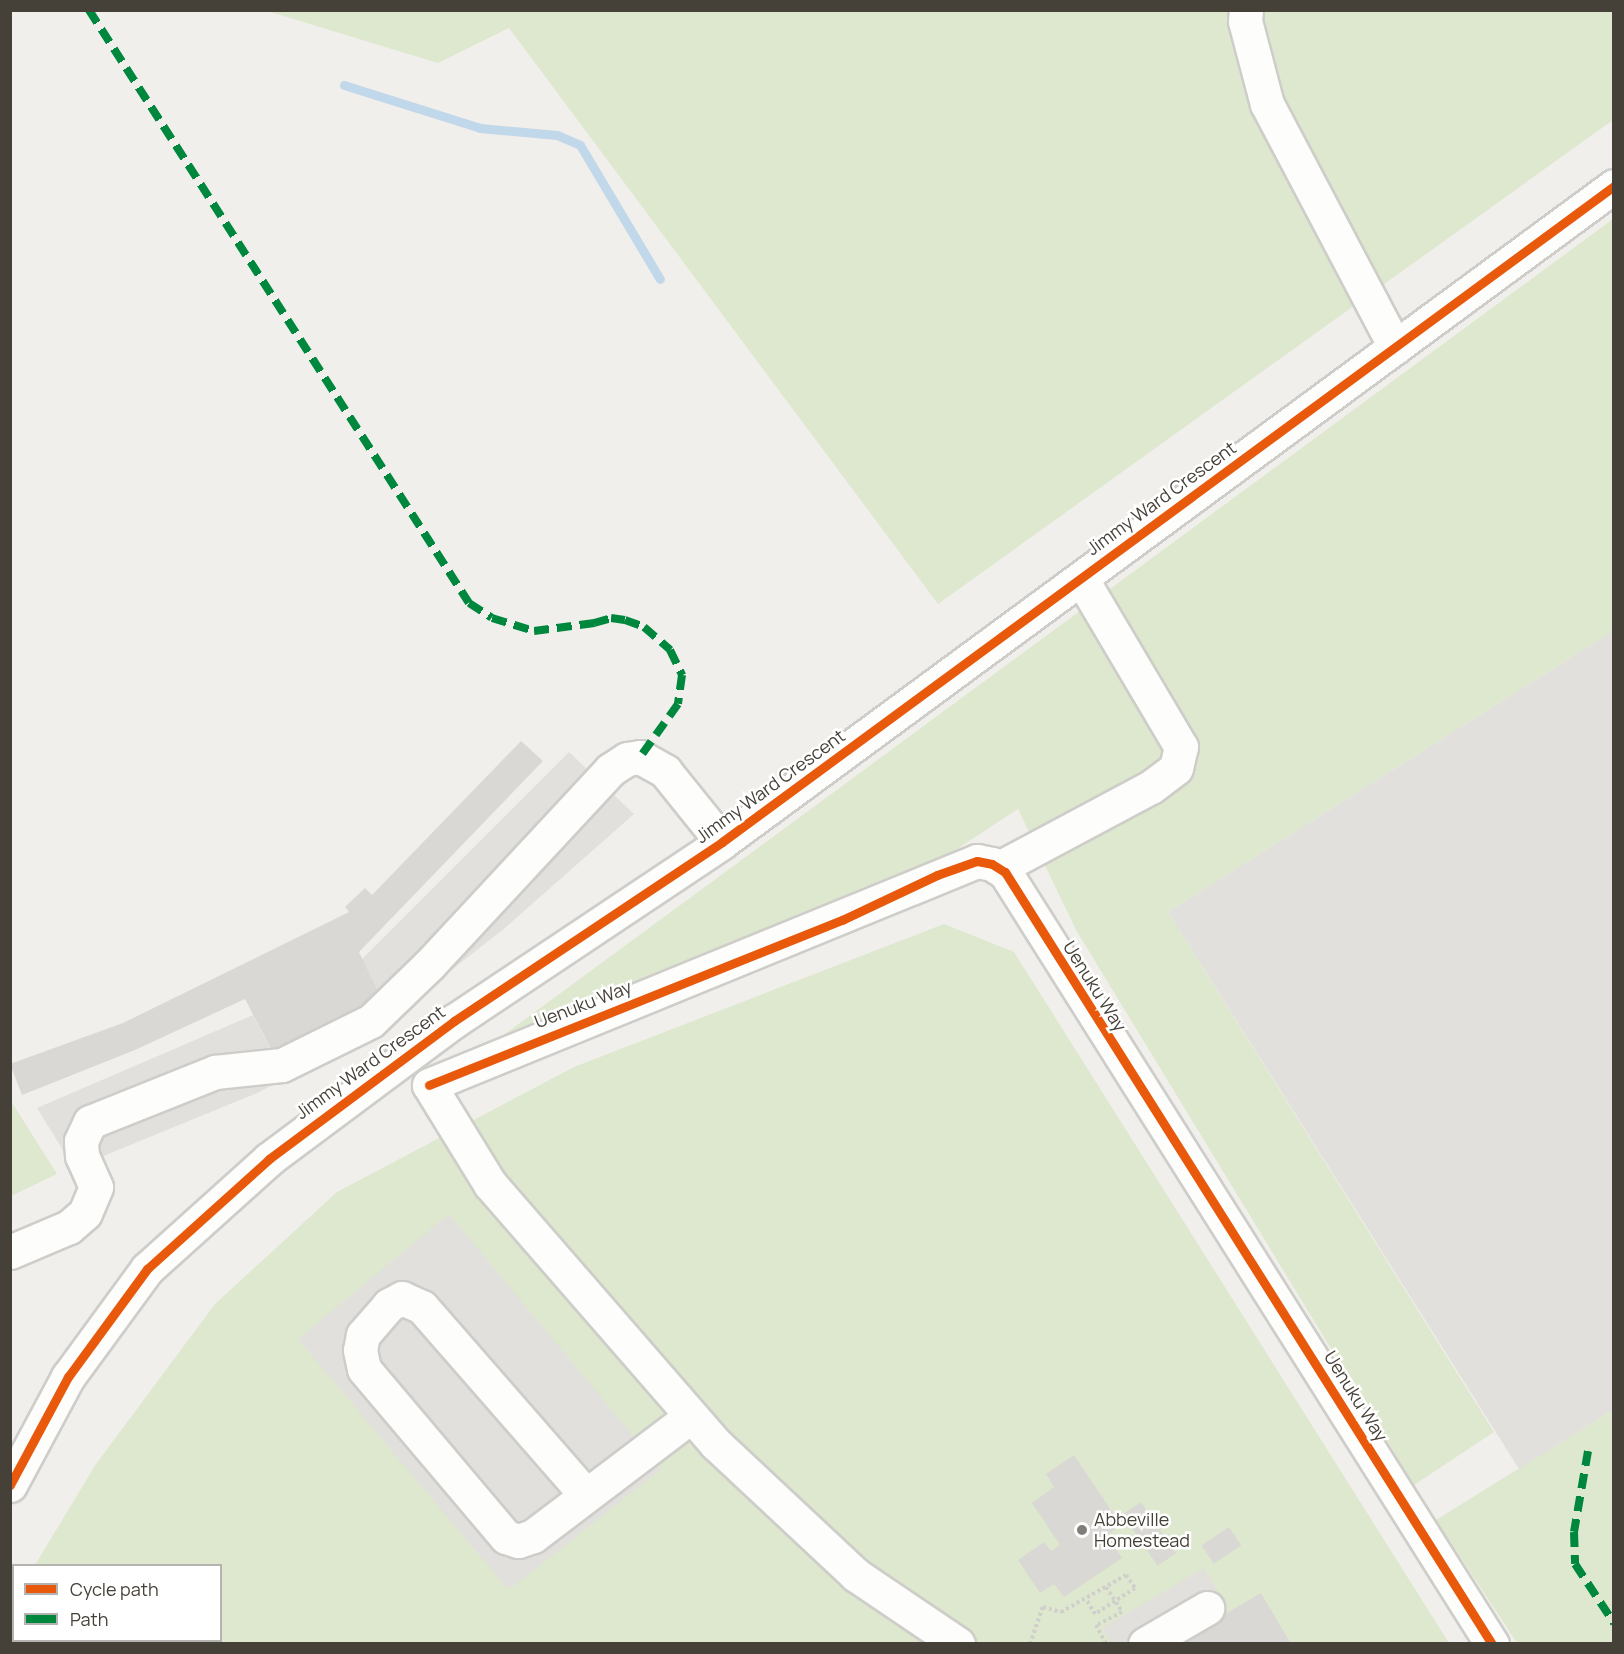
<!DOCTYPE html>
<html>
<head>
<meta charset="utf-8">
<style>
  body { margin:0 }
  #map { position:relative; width:1624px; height:1654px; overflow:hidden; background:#f1efeb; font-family:Manrope,sans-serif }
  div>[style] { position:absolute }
  .green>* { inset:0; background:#dde8ce }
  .parking>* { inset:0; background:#e2e0dc }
  .stream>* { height:9px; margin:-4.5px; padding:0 4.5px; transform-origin:4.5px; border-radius:4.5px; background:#c1d7ea }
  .building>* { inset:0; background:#dad8d4; transform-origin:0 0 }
  .path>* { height:4px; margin-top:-2px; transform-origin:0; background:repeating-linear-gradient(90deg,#d1cfcc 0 3px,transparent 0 6px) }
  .roads { filter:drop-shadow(2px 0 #cecdc9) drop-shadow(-2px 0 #cecdc9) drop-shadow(0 2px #cecdc9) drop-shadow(0 -2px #cecdc9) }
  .minor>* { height:33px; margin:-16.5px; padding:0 16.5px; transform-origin:16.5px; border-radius:16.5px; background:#fdfdfc }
  .quiet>* { height:8px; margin-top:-4px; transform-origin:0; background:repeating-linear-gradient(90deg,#00873e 0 15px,transparent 0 23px) }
  .cycleway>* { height:9px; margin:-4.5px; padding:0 4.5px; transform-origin:4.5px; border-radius:4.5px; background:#e8590c }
  .dots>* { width:16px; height:16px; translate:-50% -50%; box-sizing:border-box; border:3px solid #fff; border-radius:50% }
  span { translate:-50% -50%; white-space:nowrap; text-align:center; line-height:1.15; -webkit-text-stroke:5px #fff; paint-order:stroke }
  .street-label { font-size:18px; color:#464138 }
  .poi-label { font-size:18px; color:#464138 }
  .left { translate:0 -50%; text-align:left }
  .frame { position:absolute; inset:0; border:12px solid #464138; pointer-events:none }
  .legend { position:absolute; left:12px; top:1564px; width:210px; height:78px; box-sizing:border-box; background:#fff; border:2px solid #b5b3af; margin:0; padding:8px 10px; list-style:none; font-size:18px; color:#464138 }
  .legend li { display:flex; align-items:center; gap:12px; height:30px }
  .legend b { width:30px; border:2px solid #b5b3af }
</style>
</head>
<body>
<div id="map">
  <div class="green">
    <div style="clip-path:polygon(267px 11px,1613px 11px,1613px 120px,938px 604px,509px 28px,438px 63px)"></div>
    <div style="clip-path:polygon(1613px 219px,1613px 631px,1168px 912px,1494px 1432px,1414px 1485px,1076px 930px,1018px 809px,934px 864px,475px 1056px)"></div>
    <div style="clip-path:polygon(944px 924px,1014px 952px,1449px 1643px,11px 1644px,13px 1601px,14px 1640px,220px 1640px,220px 1566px,35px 1565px,96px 1464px,215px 1304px,337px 1192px,574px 1067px)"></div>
    <div style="clip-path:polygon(11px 1101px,57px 1174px,11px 1196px,10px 1196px)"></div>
    <div style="clip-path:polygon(1613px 1410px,1613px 1643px,1517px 1643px,1436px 1520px)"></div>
  </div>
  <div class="parking">
    <div style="clip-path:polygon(1613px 631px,1613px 1410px,1519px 1469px,1168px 912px)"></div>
    <div style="clip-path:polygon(569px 752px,634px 814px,505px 928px,370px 1034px,257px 1093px,74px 1168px,37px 1108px,253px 1015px,271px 1050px)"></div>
    <div style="clip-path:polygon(449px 1214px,661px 1469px,513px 1587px,506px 1587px,298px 1339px)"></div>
    <div style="clip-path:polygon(1204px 1568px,1229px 1611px,1175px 1643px,1111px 1643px,1102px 1628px)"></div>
  </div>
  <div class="stream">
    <div style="left:344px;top:85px;width:143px;rotate:17.5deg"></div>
    <div style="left:480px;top:128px;width:77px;rotate:5.2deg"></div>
    <div style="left:557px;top:135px;width:25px;rotate:23deg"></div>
    <div style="left:580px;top:145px;width:156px;rotate:59.2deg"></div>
  </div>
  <div class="building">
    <div style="clip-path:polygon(521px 741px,543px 761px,359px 952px,380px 996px,272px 1051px,245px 999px,135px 1050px,22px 1095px,10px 1064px,123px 1023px,349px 912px,345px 907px,365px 888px,372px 895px)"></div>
    <div style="clip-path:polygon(1074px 1455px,1121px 1525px,1107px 1535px,1122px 1558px,1064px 1597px,1054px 1584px,1040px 1593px,1018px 1560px,1044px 1542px,1051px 1551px,1060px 1545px,1032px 1503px,1054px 1487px,1046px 1474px)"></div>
    <div style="left:1141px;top:1502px;width:62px;height:22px;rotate:56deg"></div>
    <div style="left:1229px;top:1527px;width:22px;height:33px;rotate:56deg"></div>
    <div style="clip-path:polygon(1261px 1593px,1291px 1644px,1175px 1644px)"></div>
  </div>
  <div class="path">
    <div style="left:1106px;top:1587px;width:30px;rotate:57deg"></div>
    <div style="left:1122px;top:1612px;width:29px;rotate:153deg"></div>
    <div style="left:1096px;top:1625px;width:21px;rotate:62deg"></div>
    <div style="left:1030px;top:1644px;width:39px;rotate:-71deg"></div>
    <div style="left:1043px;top:1607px;width:19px;rotate:16deg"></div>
    <div style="left:1061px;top:1612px;width:75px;rotate:-29.6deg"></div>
    <div style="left:1126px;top:1575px;width:16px;rotate:55deg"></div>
    <div style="left:1135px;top:1588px;width:48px;rotate:147deg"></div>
    <div style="left:1095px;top:1614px;width:17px;rotate:-121deg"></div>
  </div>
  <div class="roads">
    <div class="minor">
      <div style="left:1246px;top:10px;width:11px;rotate:95deg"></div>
      <div style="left:1245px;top:21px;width:86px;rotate:75.2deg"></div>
      <div style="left:1267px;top:104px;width:275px;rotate:62.2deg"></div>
      <div style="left:999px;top:868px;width:172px;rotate:-28.1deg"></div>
      <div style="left:1151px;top:787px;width:31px;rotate:-37deg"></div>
      <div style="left:1176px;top:768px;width:22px;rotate:-77deg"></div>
      <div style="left:1181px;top:747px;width:196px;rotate:-120.6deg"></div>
      <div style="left:10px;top:1252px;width:64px;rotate:-23deg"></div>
      <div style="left:69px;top:1227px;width:21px;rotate:-41deg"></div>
      <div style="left:85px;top:1213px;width:28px;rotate:-67deg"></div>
      <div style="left:96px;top:1187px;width:34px;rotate:-114deg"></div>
      <div style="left:82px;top:1156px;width:15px;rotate:-94deg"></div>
      <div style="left:81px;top:1141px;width:21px;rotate:-65deg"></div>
      <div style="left:90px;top:1122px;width:135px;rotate:-21.8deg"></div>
      <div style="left:215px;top:1072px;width:67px;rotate:-6deg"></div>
      <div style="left:282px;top:1065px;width:99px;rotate:-26.3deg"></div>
      <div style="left:371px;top:1021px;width:81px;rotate:-44deg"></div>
      <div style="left:429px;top:965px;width:266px;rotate:-47.1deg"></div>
      <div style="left:610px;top:770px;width:20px;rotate:-33deg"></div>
      <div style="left:627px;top:759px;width:13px;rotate:-9deg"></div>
      <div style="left:640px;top:757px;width:29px;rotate:29deg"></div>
      <div style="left:665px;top:771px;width:91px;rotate:51.2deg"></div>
      <div style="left:10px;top:1485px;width:123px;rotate:-61.8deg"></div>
      <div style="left:68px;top:1377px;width:134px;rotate:-53.8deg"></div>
      <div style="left:147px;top:1269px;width:164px;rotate:-42deg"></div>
      <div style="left:269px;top:1159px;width:231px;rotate:-36.7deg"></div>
      <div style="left:454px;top:1021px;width:322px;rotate:-33.7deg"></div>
      <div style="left:722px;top:842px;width:1107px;rotate:-36.33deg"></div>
      <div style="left:586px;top:1495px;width:249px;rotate:-131.1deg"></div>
      <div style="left:422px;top:1307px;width:22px;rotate:-156deg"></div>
      <div style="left:402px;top:1298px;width:15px;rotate:152deg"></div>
      <div style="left:389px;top:1305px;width:40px;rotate:131deg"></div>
      <div style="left:363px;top:1335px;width:15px;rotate:101deg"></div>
      <div style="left:360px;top:1350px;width:19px;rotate:78deg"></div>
      <div style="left:364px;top:1369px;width:220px;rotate:49.8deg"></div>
      <div style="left:506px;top:1537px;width:13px;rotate:18deg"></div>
      <div style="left:518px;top:1541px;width:16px;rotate:-18deg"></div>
      <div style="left:533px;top:1536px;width:198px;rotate:-37.2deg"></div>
      <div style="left:958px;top:1644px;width:123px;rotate:-145.9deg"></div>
      <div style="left:856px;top:1575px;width:192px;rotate:-136.9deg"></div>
      <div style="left:716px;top:1444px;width:344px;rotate:-131deg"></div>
      <div style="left:490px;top:1184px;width:116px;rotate:-121.6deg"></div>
      <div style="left:429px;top:1085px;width:592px;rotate:-22.23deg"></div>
      <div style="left:977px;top:861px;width:15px;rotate:11deg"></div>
      <div style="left:992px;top:864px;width:15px;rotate:32deg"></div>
      <div style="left:1005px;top:872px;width:913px;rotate:57.76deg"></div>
      <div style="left:1145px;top:1644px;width:72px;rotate:-30.1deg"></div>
    </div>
  </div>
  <div class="quiet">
    <div style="left:89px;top:10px;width:704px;rotate:57.35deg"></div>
    <div style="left:469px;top:603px;width:27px;rotate:33deg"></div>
    <div style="left:492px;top:618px;width:44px;rotate:17.2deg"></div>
    <div style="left:534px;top:631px;width:61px;rotate:-7.6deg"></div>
    <div style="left:594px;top:623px;width:18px;rotate:-16deg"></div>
    <div style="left:611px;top:618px;width:14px;rotate:8deg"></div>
    <div style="left:625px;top:620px;width:20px;rotate:20deg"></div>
    <div style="left:644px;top:627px;width:35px;rotate:41deg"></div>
    <div style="left:670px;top:650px;width:28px;rotate:64deg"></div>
    <div style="left:682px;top:675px;width:29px;rotate:98deg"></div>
    <div style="left:678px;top:704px;width:65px;rotate:125.6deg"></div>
    <div style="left:1588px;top:1451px;width:82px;rotate:99.8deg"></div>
    <div style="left:1574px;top:1532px;width:32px;rotate:88deg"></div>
    <div style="left:1575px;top:1564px;width:71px;rotate:56.5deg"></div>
  </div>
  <div class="cycleway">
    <div style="left:429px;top:1085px;width:445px;rotate:-21.8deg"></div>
    <div style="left:842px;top:920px;width:105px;rotate:-25.3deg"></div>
    <div style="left:937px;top:875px;width:42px;rotate:-19.3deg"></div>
    <div style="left:977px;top:861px;width:15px;rotate:11deg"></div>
    <div style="left:992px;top:864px;width:15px;rotate:32deg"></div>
    <div style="left:1005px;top:872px;width:913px;rotate:57.76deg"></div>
    <div style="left:10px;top:1485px;width:123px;rotate:-61.8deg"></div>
    <div style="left:68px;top:1377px;width:134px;rotate:-53.8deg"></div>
    <div style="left:147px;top:1269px;width:164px;rotate:-42deg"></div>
    <div style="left:269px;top:1159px;width:231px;rotate:-36.7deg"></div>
    <div style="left:454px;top:1021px;width:322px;rotate:-33.7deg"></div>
    <div style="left:722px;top:842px;width:1107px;rotate:-36.33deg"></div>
  </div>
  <div class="dots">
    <div style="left:1082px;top:1530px;background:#827e77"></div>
  </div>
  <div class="street-label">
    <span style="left:1161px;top:498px;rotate:-36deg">Jimmy Ward Crescent</span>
    <span style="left:770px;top:786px;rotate:-36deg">Jimmy Ward Crescent</span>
    <span style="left:1095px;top:986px;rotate:58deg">Uenuku Way</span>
    <span style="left:583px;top:1004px;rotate:-21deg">Uenuku Way</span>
    <span style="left:370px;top:1062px;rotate:-36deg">Jimmy Ward Crescent</span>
    <span style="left:1356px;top:1396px;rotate:58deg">Uenuku Way</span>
  </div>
  <div class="poi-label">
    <span class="left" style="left:1094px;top:1530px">Abbeville<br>Homestead</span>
  </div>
  <div class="frame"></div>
  <ul class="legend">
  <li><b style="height:8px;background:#e8590c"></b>Cycle path</li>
  <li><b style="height:8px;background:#00873e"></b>Path</li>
  </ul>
</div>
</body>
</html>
